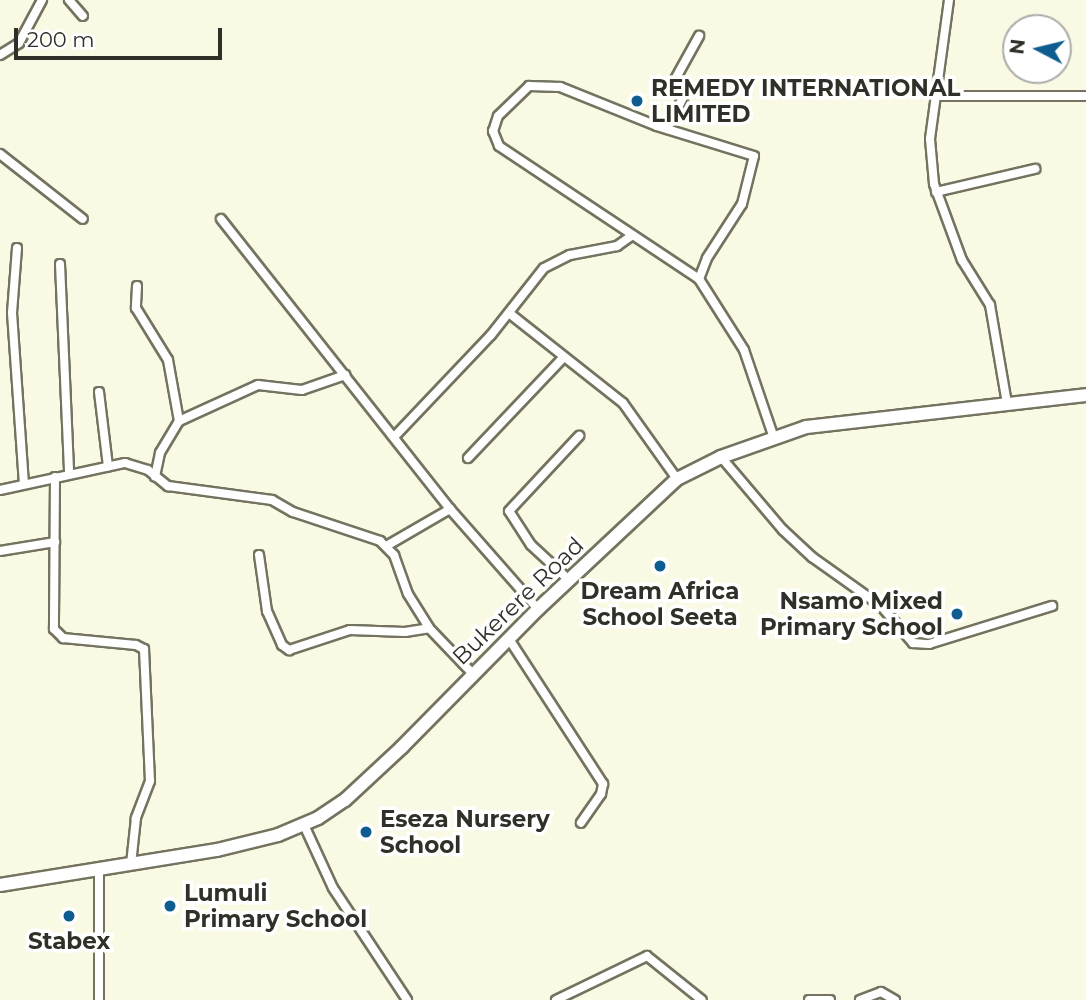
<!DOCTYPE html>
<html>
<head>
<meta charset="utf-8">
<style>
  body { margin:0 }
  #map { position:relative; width:1086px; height:1000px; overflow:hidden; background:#f9f9e4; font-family:Montserrat,sans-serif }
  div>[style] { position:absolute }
  .roads { filter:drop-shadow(2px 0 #737360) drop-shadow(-2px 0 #737360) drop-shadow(0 2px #737360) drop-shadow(0 -2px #737360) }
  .minor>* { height:8px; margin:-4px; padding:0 4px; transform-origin:4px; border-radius:4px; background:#fff }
  .secondary>* { height:12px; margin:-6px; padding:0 6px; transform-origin:6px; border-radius:6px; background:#fff }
  .dots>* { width:19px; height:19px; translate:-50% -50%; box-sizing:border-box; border:4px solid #fff; border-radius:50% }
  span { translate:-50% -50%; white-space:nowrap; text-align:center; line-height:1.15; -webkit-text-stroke:7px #fff; paint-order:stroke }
  .poi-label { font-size:23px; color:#303028; font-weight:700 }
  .left { translate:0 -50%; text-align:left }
  .right { translate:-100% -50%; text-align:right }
  .street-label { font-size:23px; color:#303028 }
  .north { position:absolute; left:1002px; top:14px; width:70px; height:70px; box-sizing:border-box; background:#fff; border:2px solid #acaca9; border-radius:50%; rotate:277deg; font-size:19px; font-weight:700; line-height:28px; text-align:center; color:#303028 }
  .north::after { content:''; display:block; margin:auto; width:24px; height:32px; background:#0f5d90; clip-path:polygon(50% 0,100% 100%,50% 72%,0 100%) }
  .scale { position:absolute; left:14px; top:28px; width:208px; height:32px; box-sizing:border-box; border:4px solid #303028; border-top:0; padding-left:9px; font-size:21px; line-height:24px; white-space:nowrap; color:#303028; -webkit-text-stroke:5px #fff; paint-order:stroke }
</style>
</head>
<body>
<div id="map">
  <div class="roads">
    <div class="minor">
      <div style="left:69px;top:0;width:21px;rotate:49deg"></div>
      <div style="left:949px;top:0;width:140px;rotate:97.8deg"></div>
      <div style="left:930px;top:139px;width:45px;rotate:84.9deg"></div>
      <div style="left:934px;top:184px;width:81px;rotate:69.8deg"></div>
      <div style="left:962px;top:260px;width:53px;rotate:58.1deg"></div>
      <div style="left:990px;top:305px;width:99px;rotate:80.2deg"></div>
      <div style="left:0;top:55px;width:22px;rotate:-32deg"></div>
      <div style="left:19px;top:43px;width:49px;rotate:-61.9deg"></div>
      <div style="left:935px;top:96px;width:151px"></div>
      <div style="left:667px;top:129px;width:37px;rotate:-63deg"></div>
      <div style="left:684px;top:96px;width:17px;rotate:-130deg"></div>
      <div style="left:673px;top:83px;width:54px;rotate:-61deg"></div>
      <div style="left:0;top:154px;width:105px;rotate:38.1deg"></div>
      <div style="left:936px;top:192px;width:102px;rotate:-13.1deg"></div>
      <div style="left:221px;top:219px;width:370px;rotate:51.7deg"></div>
      <div style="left:450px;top:509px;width:133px;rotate:48.7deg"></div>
      <div style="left:17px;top:248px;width:65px;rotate:94.4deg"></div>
      <div style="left:12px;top:313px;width:171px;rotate:86deg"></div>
      <div style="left:60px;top:264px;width:210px;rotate:87.5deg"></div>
      <div style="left:699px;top:279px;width:22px;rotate:-69deg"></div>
      <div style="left:707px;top:258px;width:64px;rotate:-57.1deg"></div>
      <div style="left:742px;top:204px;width:49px;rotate:-76deg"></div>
      <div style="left:754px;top:156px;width:102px;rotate:-162.8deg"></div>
      <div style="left:657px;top:126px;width:105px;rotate:-158.1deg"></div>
      <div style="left:560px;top:87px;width:31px;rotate:-178deg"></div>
      <div style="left:529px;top:86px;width:43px;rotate:135.9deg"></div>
      <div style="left:498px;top:116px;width:16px;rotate:108deg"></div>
      <div style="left:493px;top:131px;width:16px;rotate:68deg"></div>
      <div style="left:499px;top:146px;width:240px;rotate:33.6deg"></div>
      <div style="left:699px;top:279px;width:84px;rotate:57.6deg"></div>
      <div style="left:744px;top:350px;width:90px;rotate:71.2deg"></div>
      <div style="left:137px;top:286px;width:22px;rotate:93deg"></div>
      <div style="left:136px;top:308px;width:61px;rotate:58.4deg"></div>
      <div style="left:168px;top:360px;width:62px;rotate:79.8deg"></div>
      <div style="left:179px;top:421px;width:37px;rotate:121deg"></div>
      <div style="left:160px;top:453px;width:24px;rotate:102deg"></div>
      <div style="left:509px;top:313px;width:145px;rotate:38.3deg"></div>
      <div style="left:623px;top:403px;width:93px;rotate:54.6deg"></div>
      <div style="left:99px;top:392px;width:75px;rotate:83.1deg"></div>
      <div style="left:179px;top:421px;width:87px;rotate:-24.5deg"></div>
      <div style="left:258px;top:385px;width:44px;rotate:6.5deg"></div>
      <div style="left:302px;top:390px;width:46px;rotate:-19.2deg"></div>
      <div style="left:395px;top:436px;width:139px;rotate:-46.5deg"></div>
      <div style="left:491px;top:335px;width:85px;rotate:-51.7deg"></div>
      <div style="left:544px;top:268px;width:29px;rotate:-27deg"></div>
      <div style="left:570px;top:255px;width:48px;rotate:-10.8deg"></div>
      <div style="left:617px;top:246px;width:16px;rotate:-35deg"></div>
      <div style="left:721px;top:457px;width:96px;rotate:49.7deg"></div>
      <div style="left:783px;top:530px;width:40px;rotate:43deg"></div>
      <div style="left:812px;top:557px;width:85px;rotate:35.4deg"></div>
      <div style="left:881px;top:606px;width:49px;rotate:49.1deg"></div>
      <div style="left:913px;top:643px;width:16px;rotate:4deg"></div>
      <div style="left:929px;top:644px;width:129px;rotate:-17.2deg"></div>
      <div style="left:468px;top:458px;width:137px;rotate:-46.5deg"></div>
      <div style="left:55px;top:477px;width:152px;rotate:90.4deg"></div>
      <div style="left:54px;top:629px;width:13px;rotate:45deg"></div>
      <div style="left:63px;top:638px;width:73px;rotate:5.5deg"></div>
      <div style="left:136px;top:645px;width:9px;rotate:27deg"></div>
      <div style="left:144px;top:649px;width:132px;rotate:87.4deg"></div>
      <div style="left:150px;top:781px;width:40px;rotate:111deg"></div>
      <div style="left:136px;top:818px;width:46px;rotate:96.2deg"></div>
      <div style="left:0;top:490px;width:128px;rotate:-12.2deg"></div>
      <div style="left:125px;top:463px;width:24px;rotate:17deg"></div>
      <div style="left:148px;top:470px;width:26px;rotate:39deg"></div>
      <div style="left:168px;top:486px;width:105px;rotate:7.7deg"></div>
      <div style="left:272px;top:500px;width:24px;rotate:30deg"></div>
      <div style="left:293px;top:512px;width:92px;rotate:18.4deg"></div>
      <div style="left:380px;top:541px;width:20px;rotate:45deg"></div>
      <div style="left:394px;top:555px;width:41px;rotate:70.3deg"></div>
      <div style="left:408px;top:594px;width:40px;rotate:58deg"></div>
      <div style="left:429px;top:628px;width:62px;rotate:46.3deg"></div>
      <div style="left:388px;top:545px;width:72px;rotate:-30.1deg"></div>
      <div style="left:0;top:551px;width:56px;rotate:-9.3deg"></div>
      <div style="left:259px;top:555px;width:57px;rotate:81.9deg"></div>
      <div style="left:267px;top:611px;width:37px;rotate:66deg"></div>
      <div style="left:282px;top:645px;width:9px;rotate:36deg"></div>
      <div style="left:289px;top:650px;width:64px;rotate:-18.2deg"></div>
      <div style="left:350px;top:630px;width:55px;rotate:2.1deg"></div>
      <div style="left:405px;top:632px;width:24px;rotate:-9deg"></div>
      <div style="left:570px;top:581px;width:53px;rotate:-137.3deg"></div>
      <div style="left:531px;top:545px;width:40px;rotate:-122.9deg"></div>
      <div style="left:509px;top:511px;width:103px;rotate:-47deg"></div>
      <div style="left:509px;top:639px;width:173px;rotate:57deg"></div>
      <div style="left:603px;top:784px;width:10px;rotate:101deg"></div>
      <div style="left:601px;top:794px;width:35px;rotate:125deg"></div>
      <div style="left:304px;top:825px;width:69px;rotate:65.3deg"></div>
      <div style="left:333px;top:888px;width:134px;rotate:56.5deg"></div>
      <div style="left:99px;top:1000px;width:130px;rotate:-90deg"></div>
      <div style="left:556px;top:1000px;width:101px;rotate:-25.8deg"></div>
      <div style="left:647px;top:956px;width:70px;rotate:38.7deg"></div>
      <div style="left:809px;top:1000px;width:21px"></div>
      <div style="left:860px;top:1000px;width:22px;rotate:-21deg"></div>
      <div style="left:881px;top:992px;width:16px;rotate:30deg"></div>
    </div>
    <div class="secondary">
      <div style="left:0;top:885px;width:220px;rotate:-9.2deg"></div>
      <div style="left:217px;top:850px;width:63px;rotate:-13.8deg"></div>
      <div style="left:278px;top:835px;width:43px;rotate:-23deg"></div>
      <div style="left:318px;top:818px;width:32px;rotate:-34deg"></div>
      <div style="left:345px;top:800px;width:78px;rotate:-42.9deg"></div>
      <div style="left:402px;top:747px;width:194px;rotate:-45.4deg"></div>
      <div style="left:538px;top:609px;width:190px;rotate:-43.1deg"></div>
      <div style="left:677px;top:479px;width:49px;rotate:-26.6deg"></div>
      <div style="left:721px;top:457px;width:90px;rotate:-19.4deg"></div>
      <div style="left:806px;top:427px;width:282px;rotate:-6.5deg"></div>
    </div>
  </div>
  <div class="dots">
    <div style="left:637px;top:101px;background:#0f5d90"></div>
    <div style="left:660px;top:566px;background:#0f5d90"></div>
    <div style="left:957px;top:614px;background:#0f5d90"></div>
    <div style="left:366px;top:832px;background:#0f5d90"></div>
    <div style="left:170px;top:906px;background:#0f5d90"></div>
    <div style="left:69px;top:916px;background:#0f5d90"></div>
  </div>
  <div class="poi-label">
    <span class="left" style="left:651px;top:101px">REMEDY INTERNATIONAL<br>LIMITED</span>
    <span style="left:660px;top:604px">Dream Africa<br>School Seeta</span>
    <span class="right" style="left:943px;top:614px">Nsamo Mixed<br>Primary School</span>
    <span class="left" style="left:380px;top:832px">Eseza Nursery<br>School</span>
    <span class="left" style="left:184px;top:906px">Lumuli<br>Primary School</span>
    <span style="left:69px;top:941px">Stabex</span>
  </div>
  <div class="street-label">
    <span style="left:518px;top:601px;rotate:-44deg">Bukerere Road</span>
  </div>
  <div class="north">N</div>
  <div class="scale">200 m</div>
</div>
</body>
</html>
